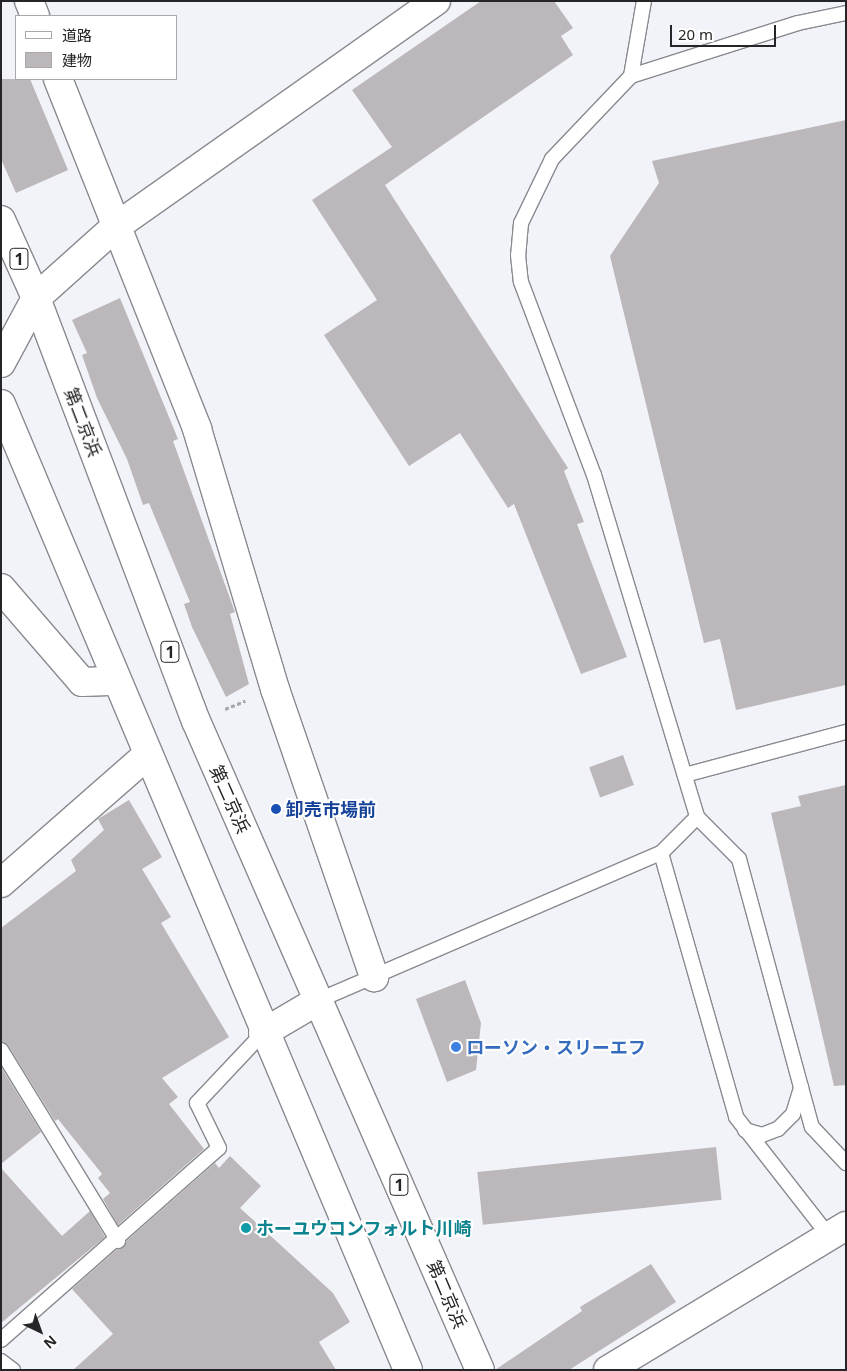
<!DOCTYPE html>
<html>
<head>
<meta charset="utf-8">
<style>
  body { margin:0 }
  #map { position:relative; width:847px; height:1371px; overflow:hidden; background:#f1f3f8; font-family:"Noto Sans","Noto Sans JP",sans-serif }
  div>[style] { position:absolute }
  .building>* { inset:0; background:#bbb7bb; transform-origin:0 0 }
  .path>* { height:3px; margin-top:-1.5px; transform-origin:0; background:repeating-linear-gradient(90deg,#a8a9ad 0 4px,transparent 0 6.5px) }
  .roads { filter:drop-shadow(1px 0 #888a8f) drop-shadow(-1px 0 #888a8f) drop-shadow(0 1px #888a8f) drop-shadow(0 -1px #888a8f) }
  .service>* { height:14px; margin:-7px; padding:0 7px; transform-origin:7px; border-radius:7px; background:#fff }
  .minor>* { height:28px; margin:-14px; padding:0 14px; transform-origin:14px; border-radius:14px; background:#fff }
  .tertiary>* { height:28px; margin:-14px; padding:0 14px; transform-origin:14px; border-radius:14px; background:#fff }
  .trunk>* { height:28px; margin:-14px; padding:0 14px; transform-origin:14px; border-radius:14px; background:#fff }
  .dots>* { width:14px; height:14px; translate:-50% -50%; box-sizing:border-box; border:2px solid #fff; border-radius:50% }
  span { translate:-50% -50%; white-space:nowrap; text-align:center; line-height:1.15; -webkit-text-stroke:4px #fff; paint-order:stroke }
  .shield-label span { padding:1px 4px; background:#fff; border:1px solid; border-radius:4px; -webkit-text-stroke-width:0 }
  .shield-label { font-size:16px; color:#252527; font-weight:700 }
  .street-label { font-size:18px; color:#252527 }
  .transit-label { font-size:18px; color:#164399; font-weight:700 }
  .left { translate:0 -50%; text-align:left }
  .shop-label { font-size:18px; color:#366cbe; font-weight:700 }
  .culture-label { font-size:18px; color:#0d838f; font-weight:700 }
  .frame { position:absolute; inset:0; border:2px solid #252527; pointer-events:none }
  .legend { position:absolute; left:15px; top:15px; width:162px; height:65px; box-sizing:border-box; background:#fff; border:1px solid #a8a8a9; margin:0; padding:6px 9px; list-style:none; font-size:15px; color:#252527 }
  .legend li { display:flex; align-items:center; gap:10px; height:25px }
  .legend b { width:25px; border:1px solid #a8a8a9 }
  .north { position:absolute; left:15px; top:1306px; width:50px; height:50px; -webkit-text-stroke:4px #fff; paint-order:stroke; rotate:138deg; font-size:14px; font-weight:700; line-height:20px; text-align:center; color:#252527 }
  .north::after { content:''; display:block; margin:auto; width:18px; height:22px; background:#252527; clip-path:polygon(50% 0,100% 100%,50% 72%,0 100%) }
  .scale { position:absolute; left:670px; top:25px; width:106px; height:22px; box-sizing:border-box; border:2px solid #252527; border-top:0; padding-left:6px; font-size:15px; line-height:18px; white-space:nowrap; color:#252527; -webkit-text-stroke:4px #fff; paint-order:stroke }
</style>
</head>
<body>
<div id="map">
  <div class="building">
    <div style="clip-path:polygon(481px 1px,554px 1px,573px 28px,561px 36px,573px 55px,385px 185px,568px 468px,564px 471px,584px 522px,577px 524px,627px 657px,581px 674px,514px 504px,508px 508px,460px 433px,409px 466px,324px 335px,377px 300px,312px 200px,392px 147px,352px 90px)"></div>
    <div style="clip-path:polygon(1px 79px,30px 79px,68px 170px,16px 193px,1px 159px)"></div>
    <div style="clip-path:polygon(846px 120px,846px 685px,736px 710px,720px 639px,704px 643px,610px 256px,659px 183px,652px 161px)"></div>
    <div style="clip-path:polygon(120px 298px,178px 439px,173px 441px,235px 612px,230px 614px,249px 684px,226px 697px,192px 627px,184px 604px,190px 602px,149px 503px,143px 505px,127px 459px,97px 398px,82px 355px,87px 353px,72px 320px)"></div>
    <div style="left:623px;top:755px;width:32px;height:36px;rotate:70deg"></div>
    <div style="clip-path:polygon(846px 785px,846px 1085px,834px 1086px,771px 813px,801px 806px,798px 796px)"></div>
    <div style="clip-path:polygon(129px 800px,162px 857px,142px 869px,171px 917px,161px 923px,229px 1037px,162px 1078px,178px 1097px,169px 1104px,204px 1149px,118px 1225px,103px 1199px,110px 1193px,98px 1178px,102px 1174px,58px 1119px,55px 1121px,8px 1045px,1px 1041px,1px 928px,76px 871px,71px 860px,104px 830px,98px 819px)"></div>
    <div style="clip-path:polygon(465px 980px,481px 1023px,476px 1070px,447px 1082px,416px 999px)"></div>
    <div style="clip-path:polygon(1px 1067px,41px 1132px,1px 1164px)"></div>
    <div style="left:716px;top:1147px;width:53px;height:240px;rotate:84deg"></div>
    <div style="clip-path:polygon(230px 1156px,261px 1186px,240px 1208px,333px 1293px,350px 1322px,319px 1342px,336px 1370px,73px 1370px,113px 1334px,72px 1289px,215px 1163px,219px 1168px)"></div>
    <div style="clip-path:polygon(1px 1168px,62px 1236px,90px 1211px,105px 1237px,1px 1323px)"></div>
    <div style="clip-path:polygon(651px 1264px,676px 1302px,569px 1370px,495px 1370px,582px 1311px,580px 1307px)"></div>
  </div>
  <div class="path">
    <div style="left:225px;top:709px;width:22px;rotate:-22deg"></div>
  </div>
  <div class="roads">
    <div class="service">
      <div style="left:846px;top:13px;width:49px;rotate:168.2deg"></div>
      <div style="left:798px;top:23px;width:175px;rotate:162.4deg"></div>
      <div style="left:631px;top:76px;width:115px;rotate:133.6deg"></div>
      <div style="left:552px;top:159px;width:71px;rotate:115.8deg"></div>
      <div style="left:521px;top:223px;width:32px;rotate:95deg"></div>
      <div style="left:518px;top:255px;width:27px;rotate:84deg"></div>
      <div style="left:521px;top:282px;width:206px;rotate:69.3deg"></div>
      <div style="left:594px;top:475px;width:357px;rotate:73.2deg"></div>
      <div style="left:697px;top:817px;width:59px;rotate:45deg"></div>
      <div style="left:739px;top:859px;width:278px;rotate:74.8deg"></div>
      <div style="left:812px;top:1127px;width:50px;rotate:46.6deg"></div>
      <div style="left:631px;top:76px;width:76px;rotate:-80.2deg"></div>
      <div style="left:685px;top:775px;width:167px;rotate:-15deg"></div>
      <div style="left:661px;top:853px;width:274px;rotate:74.1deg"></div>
      <div style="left:736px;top:1117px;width:151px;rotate:52deg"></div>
      <div style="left:319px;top:1000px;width:372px;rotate:-23.3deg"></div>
      <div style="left:661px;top:853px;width:51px;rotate:-45deg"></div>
      <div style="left:1px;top:1050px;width:224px;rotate:58.5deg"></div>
      <div style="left:745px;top:1130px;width:18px;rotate:16deg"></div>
      <div style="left:762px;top:1135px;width:17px;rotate:-21deg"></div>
      <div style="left:778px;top:1129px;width:21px;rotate:-45deg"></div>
      <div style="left:793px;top:1114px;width:28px;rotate:-73deg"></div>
      <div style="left:1px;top:1340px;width:290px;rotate:-41.4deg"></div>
      <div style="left:219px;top:1148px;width:50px;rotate:-116.1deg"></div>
      <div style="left:197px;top:1103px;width:96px;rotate:-46.7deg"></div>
      <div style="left:1px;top:1361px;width:15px;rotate:37deg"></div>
    </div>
    <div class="minor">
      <div style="left:29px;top:1px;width:16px;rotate:68deg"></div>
      <div style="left:58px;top:79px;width:377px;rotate:68.3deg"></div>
      <div style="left:197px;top:429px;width:271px;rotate:73.3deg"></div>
      <div style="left:275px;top:689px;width:305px;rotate:71deg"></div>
      <div style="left:1px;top:363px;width:74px;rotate:-61.7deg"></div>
      <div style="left:36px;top:298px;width:105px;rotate:-41.9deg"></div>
      <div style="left:114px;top:228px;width:394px;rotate:-35.2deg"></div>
      <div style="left:1px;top:588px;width:124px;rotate:49.2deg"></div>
      <div style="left:82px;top:682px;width:34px;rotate:-2deg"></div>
      <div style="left:1px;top:883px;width:193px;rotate:-41.2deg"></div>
    </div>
    <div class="tertiary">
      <div style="left:263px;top:1033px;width:65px;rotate:-30.5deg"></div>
      <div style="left:608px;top:1370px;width:278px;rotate:-31.2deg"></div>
    </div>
    <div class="trunk">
      <div style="left:1px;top:220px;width:85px;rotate:65.8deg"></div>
      <div style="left:36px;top:298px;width:452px;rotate:69.3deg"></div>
      <div style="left:196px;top:721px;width:708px;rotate:66.37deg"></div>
      <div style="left:1px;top:404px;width:1048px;rotate:67.15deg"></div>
    </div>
  </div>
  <div class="dots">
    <div style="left:276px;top:809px;background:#1a4fb4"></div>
    <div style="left:456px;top:1047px;background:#3f7fe0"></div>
    <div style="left:246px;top:1228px;background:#0f9aa8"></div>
  </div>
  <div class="shield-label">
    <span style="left:19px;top:259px">1</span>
    <span style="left:170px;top:652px">1</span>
    <span style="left:399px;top:1185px">1</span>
  </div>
  <div class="street-label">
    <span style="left:83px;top:422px;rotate:69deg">第二京浜</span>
    <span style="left:230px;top:799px;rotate:66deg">第二京浜</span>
    <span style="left:447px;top:1294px;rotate:67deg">第二京浜</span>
  </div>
  <div class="transit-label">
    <span class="left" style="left:286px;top:809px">卸売市場前</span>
  </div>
  <div class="shop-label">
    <span class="left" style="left:466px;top:1047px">ローソン・スリーエフ</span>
  </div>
  <div class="culture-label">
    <span class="left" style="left:256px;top:1228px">ホーユウコンフォルト川崎</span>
  </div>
  <div class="frame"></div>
  <ul class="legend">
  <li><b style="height:6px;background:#fff"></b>道路</li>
  <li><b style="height:14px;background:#bbb7bb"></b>建物</li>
  </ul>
  <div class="north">N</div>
  <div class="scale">20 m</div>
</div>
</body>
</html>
